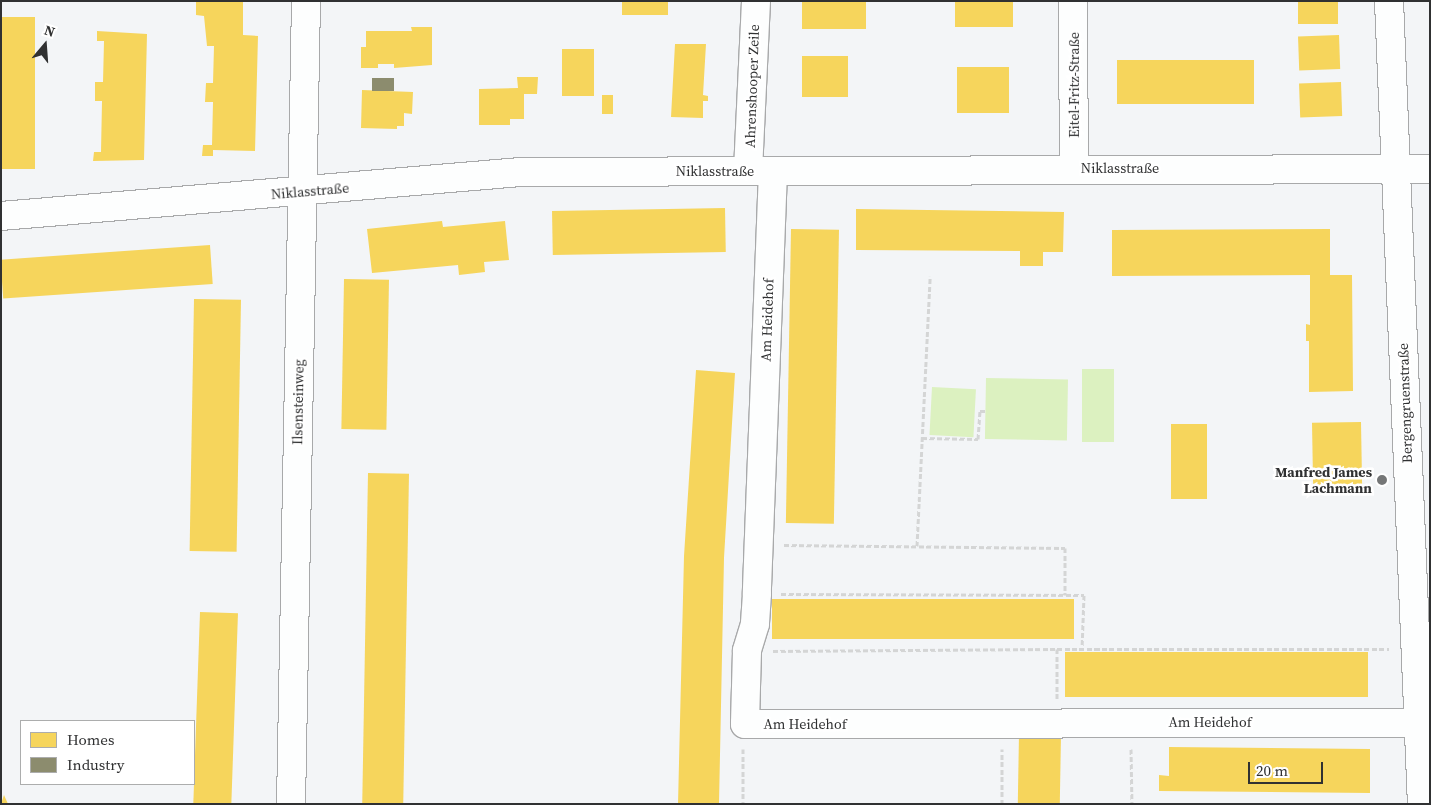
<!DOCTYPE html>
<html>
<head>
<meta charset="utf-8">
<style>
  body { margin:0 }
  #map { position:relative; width:1431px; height:805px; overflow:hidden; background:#f3f5f7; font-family:"Source Serif 4",serif }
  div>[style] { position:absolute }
  .green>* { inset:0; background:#dcf1c0; transform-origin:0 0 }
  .homes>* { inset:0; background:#f6d55c; transform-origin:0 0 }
  .industry>* { inset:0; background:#8c8c6e; transform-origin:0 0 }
  .path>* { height:3px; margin-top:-1.5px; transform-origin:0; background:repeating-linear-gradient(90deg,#d4d5d5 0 5px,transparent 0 7.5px) }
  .roads { filter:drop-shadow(1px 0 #a8a9aa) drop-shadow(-1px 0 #a8a9aa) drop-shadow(0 1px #a8a9aa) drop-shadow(0 -1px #a8a9aa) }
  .minor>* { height:28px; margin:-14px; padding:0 14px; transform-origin:14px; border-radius:14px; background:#fdfefe }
  .dots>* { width:14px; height:14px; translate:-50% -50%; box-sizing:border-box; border:2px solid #fff; border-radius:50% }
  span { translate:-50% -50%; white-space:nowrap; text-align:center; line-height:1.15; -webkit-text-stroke:5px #fff; paint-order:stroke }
  .street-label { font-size:14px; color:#303132 }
  .poi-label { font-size:14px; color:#303132; font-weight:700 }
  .right { translate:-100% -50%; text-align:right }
  .frame { position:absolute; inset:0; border:2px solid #303132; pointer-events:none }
  .legend { position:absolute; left:20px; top:720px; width:175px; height:65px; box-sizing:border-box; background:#fff; border:1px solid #acadad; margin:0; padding:6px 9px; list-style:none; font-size:15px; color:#303132 }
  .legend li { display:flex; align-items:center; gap:10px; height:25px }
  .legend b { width:25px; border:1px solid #acadad }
  .north { position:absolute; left:20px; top:20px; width:50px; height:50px; -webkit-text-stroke:4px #fff; paint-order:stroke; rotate:18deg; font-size:14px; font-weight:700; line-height:20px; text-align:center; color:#303132 }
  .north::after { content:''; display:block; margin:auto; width:18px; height:22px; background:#303132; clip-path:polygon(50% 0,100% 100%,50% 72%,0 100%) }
  .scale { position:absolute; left:1248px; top:762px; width:75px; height:22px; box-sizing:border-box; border:2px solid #303132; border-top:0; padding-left:6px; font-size:15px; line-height:18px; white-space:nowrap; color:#303132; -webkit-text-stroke:4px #fff; paint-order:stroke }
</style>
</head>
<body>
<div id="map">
  <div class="green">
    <div style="left:1082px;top:369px;width:32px;height:73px"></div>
    <div style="left:986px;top:378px;width:82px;height:61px;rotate:1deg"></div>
    <div style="left:932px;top:387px;width:44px;height:48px;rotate:3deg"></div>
  </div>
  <div class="homes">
    <div style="clip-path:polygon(196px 1px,243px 1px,243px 35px,258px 36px,255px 151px,213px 150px,213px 156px,202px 156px,203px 145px,212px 145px,213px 102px,205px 102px,206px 83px,213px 83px,214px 46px,207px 46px,204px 16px,196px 15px)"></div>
    <div style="left:622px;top:1px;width:46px;height:14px"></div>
    <div style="left:802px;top:1px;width:64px;height:28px"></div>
    <div style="left:955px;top:1px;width:58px;height:26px"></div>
    <div style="left:1298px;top:1px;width:40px;height:23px"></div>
    <div style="left:1px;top:17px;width:34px;height:152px"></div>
    <div style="clip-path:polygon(411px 27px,432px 27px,432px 65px,394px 68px,394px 64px,378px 64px,378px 68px,361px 68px,361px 47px,366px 47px,366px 31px,412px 31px)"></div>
    <div style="clip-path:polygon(97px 31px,147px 34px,144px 160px,93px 161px,94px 152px,101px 152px,102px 101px,95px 101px,95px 82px,103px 82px,104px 41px,97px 41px)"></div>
    <div style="left:1339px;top:35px;width:34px;height:41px;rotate:88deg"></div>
    <div style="clip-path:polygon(675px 44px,706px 44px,703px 95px,708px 96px,708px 101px,703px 101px,703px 118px,671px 117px)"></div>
    <div style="left:562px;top:49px;width:32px;height:47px"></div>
    <div style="left:802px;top:56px;width:46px;height:41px"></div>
    <div style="left:1254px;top:60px;width:44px;height:137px;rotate:90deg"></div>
    <div style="left:957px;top:67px;width:52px;height:46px"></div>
    <div style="clip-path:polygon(517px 77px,538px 77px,537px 94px,524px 94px,524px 119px,510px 119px,510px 125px,479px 125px,479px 89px,518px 88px)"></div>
    <div style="left:1341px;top:82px;width:34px;height:42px;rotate:88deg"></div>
    <div style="clip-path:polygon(362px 90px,413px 92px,412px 114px,404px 113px,404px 126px,397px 126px,397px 129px,361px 128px)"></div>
    <div style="left:602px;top:95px;width:11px;height:19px"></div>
    <div style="left:725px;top:208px;width:44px;height:173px;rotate:89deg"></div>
    <div style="clip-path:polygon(856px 209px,1064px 212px,1063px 252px,1043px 252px,1043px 266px,1020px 266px,1020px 251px,856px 250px)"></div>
    <div style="clip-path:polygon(442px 221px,443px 227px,505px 221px,509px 260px,484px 262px,485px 272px,459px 275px,458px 265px,372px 273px,367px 229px)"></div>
    <div style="left:791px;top:229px;width:48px;height:294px;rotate:1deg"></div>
    <div style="clip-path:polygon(1330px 229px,1330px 275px,1352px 275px,1353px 391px,1309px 392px,1309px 341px,1306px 341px,1306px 324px,1310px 325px,1310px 275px,1112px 276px,1112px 230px)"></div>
    <div style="left:210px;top:245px;width:39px;height:210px;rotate:86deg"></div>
    <div style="left:344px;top:279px;width:45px;height:150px;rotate:1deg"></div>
    <div style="left:194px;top:299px;width:47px;height:252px;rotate:1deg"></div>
    <div style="clip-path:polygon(696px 370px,735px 373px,724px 558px,719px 804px,678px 804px,684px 556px)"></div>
    <div style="left:1361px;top:422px;width:63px;height:49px;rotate:89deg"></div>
    <div style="left:1171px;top:424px;width:36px;height:75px"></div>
    <div style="left:368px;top:473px;width:41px;height:331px;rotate:1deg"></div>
    <div style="left:772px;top:599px;width:302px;height:40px"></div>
    <div style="left:200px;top:612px;width:38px;height:192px;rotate:2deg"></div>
    <div style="left:1065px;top:652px;width:303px;height:45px"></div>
    <div style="left:1019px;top:734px;width:42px;height:70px;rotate:1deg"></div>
    <div style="clip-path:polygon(1169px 747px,1370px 749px,1370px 793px,1159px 791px,1159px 775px,1169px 776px)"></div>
    <div style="clip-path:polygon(4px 795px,8px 804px,1px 804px)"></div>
  </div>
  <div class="industry">
    <div style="left:372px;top:78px;width:22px;height:13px"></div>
  </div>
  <div class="path">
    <div style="left:922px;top:438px;width:56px;rotate:1deg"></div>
    <div style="left:978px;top:439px;width:28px;rotate:-86deg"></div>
    <div style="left:980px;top:411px;width:7px"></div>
    <div style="left:784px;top:545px;width:281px;rotate:0.6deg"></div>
    <div style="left:1065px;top:548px;width:47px;rotate:90deg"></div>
    <div style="left:917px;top:546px;width:270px;rotate:-87.2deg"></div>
    <div style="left:781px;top:594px;width:303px;rotate:0.2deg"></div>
    <div style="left:1084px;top:595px;width:54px;rotate:92.1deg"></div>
    <div style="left:1057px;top:649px;width:332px"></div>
    <div style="left:773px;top:651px;width:284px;rotate:-0.4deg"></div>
    <div style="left:1057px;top:649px;width:50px;rotate:90deg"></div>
    <div style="left:743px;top:749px;width:55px;rotate:90deg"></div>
    <div style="left:1131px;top:749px;width:55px;rotate:89deg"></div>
    <div style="left:1002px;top:804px;width:55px;rotate:-90deg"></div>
  </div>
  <div class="roads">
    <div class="minor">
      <div style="left:1073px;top:1px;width:167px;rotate:89.7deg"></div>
      <div style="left:1389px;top:1px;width:804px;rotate:87.65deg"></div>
      <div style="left:748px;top:171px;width:170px;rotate:-87.3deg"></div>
      <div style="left:773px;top:171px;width:423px;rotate:92.2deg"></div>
      <div style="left:757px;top:594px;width:30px;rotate:94deg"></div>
      <div style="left:755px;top:624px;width:28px;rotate:107deg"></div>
      <div style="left:747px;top:651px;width:73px;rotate:91.6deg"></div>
      <div style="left:745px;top:724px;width:674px;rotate:-0.09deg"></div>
      <div style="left:1px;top:216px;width:522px;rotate:-4.84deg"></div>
      <div style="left:521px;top:172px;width:909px;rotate:-0.19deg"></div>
      <div style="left:291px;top:804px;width:803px;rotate:-88.93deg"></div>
    </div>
  </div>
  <div class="dots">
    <div style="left:1382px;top:480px;background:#747677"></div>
  </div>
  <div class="street-label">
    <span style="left:1074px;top:85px;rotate:-90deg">Eitel-Fritz-Straße</span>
    <span style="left:752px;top:86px;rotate:-88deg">Ahrenshooper Zeile</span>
    <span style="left:1120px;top:168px">Niklasstraße</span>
    <span style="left:715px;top:171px">Niklasstraße</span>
    <span style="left:310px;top:191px;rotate:-5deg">Niklasstraße</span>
    <span style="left:767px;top:320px;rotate:-88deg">Am Heidehof</span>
    <span style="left:298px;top:402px;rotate:-89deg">Ilsensteinweg</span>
    <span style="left:1405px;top:403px;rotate:-92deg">Bergengruenstraße</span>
    <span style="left:1210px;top:722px">Am Heidehof</span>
    <span style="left:805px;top:724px">Am Heidehof</span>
  </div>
  <div class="poi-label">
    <span class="right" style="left:1372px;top:480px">Manfred James<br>Lachmann</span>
  </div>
  <div class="frame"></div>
  <ul class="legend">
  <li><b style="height:14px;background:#f6d55c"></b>Homes</li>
  <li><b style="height:14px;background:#8c8c6e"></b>Industry</li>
  </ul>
  <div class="north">N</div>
  <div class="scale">20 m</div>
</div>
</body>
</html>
